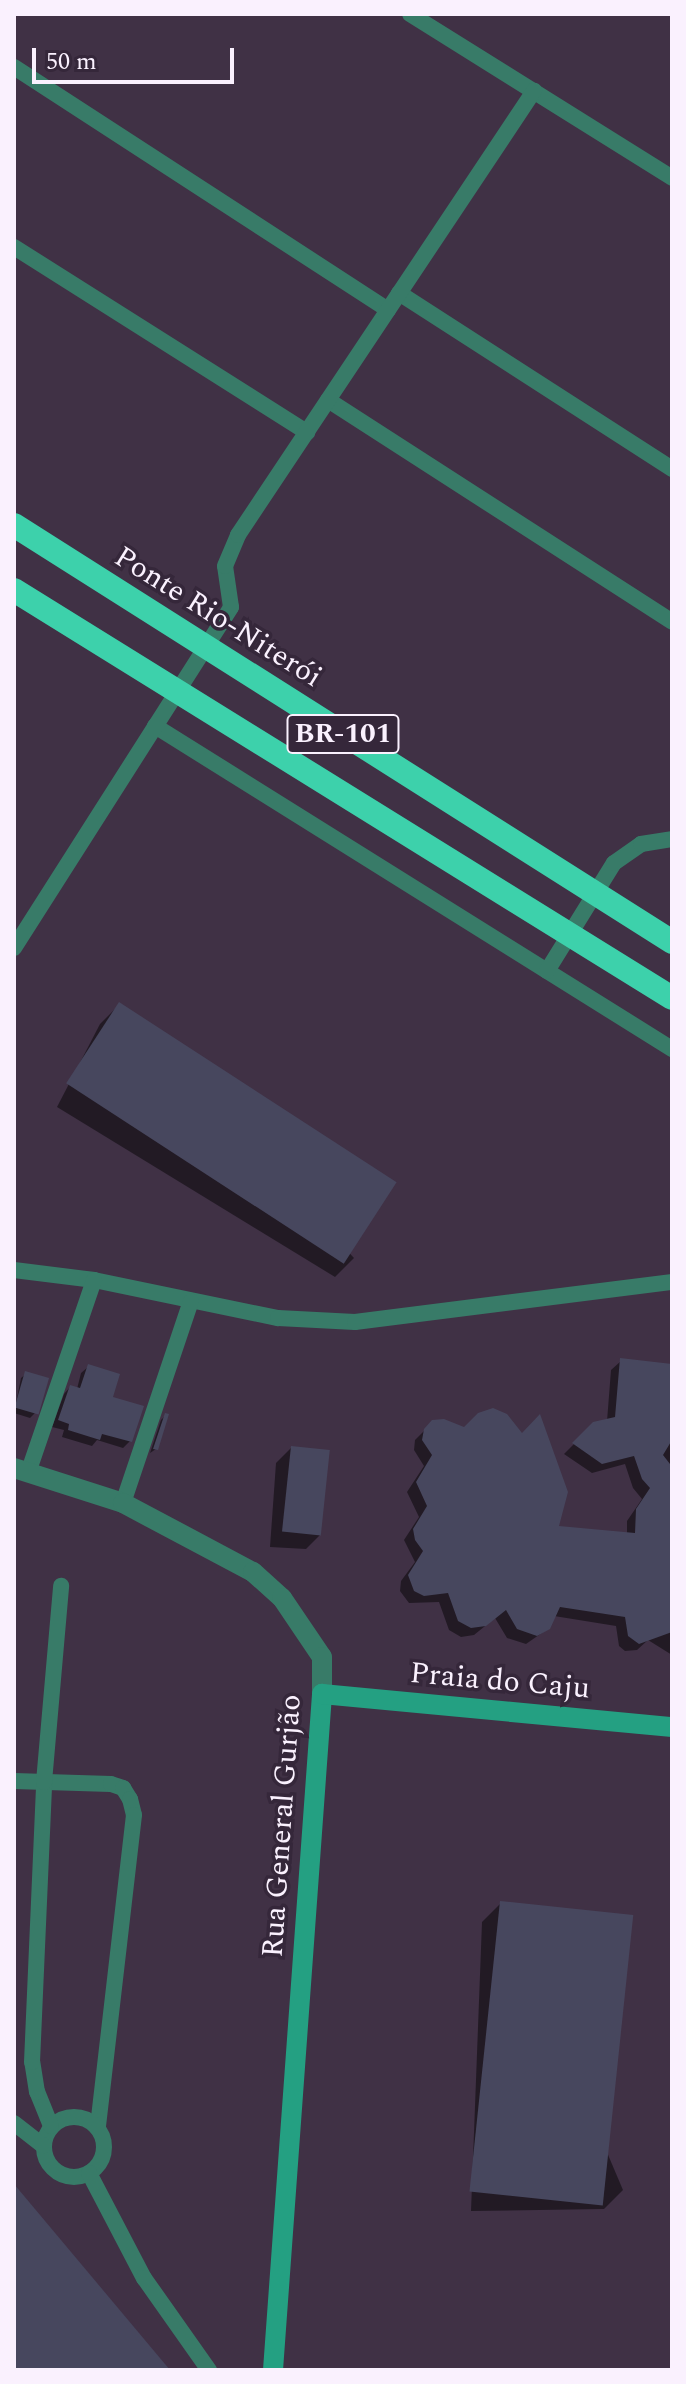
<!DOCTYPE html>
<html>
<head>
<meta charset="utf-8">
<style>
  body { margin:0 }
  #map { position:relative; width:686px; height:2384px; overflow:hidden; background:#403145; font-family:Spectral,serif }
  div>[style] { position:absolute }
  .shadow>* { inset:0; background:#0007 }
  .building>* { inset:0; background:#47475e; transform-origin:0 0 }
  .lane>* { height:16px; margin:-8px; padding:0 8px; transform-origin:8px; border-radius:8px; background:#387b68 }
  .lane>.ring { margin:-8px; padding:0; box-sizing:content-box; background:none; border:16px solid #387b68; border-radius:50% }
  .street>* { height:20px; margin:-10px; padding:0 10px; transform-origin:10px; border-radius:10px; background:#387b68 }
  .secondary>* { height:20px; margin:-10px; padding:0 10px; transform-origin:10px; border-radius:10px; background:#24a082 }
  .highway-bridge>* { height:24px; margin:-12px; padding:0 12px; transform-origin:12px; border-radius:12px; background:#3dd1ab }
  span { translate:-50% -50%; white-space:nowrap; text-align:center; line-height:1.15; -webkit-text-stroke:7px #35273a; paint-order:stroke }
  .shield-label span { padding:2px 6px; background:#35273a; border:2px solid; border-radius:6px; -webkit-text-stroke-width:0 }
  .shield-label { font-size:28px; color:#faf1fe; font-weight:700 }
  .street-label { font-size:30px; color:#faf1fe }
  .frame { position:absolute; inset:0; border:16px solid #faf1fe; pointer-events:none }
  .scale { position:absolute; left:32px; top:48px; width:202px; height:36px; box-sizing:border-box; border:4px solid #faf1fe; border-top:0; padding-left:10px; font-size:24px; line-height:28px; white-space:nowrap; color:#faf1fe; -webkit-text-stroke:6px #35273a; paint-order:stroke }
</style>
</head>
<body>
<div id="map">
  <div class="shadow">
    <div style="clip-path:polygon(119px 1005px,354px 1258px,335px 1277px,57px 1107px,100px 1024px)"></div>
    <div style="clip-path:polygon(621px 1361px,672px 1366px,672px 1655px,648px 1640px,637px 1650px,625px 1651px,619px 1646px,616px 1626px,554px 1616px,549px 1628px,526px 1644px,507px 1638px,495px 1618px,474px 1635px,461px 1637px,449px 1630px,439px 1602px,409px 1603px,400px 1591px,401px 1581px,415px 1562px,404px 1540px,419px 1517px,407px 1492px,424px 1466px,414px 1450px,415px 1440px,433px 1422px,556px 1527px,627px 1534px,627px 1521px,642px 1499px,633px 1488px,625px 1464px,592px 1473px,564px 1454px,594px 1424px,607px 1421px,611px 1370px)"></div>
    <div style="clip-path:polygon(88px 1367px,111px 1399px,130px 1441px,123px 1448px,97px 1440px,92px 1446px,62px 1437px,64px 1430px,52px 1427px,64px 1394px,70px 1387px,77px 1389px,81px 1373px)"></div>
    <div style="clip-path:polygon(26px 1374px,35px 1413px,30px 1418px,14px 1413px,21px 1378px)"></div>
    <div style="clip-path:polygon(166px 1415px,156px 1449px,150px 1453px,161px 1420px)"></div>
    <div style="clip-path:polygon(291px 1448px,321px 1534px,306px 1549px,270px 1547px,276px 1463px)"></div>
    <div style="clip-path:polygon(501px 1903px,623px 2190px,604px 2209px,471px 2211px,482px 1922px)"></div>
  </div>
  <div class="building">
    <div style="left:119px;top:1002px;width:331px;height:97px;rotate:33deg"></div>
    <div style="clip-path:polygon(620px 1358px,672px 1364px,672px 1440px,663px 1455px,670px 1464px,672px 1505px,672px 1632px,639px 1644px,628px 1636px,625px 1617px,560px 1607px,550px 1629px,537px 1636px,517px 1629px,506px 1610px,486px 1626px,471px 1628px,458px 1621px,448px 1593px,424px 1596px,414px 1591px,408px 1575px,423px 1551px,415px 1540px,413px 1529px,427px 1506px,416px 1482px,432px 1455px,422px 1440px,424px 1429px,432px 1420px,444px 1419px,464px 1427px,478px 1413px,493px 1408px,507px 1414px,522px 1433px,540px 1414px,568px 1492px,559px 1526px,635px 1533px,636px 1509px,650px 1488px,642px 1479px,634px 1456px,602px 1464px,572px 1443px,593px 1422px,615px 1417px)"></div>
    <div style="clip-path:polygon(88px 1364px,120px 1374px,113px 1397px,144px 1406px,132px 1442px,102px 1434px,100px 1440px,68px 1430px,69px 1424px,58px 1420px,70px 1385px,80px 1388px)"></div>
    <div style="left:25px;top:1371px;width:25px;height:38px;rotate:16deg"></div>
    <div style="clip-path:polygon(165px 1413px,169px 1414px,158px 1450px,153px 1449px)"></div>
    <div style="left:291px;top:1446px;width:39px;height:86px;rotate:6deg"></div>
    <div style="left:500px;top:1901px;width:134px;height:292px;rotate:6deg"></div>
    <div style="clip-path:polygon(14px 2184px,170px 2370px,14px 2370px)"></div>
  </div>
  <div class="lane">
    <div style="left:410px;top:14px;width:309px;rotate:32deg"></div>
    <div style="left:14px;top:67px;width:446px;rotate:33deg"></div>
    <div style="left:14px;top:247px;width:347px;rotate:32.3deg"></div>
    <div style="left:399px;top:293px;width:325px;rotate:32.8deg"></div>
    <div style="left:328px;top:400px;width:409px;rotate:32.8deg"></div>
    <div style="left:155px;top:726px;width:610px;rotate:32deg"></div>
    <div style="left:14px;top:948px;width:404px;rotate:-57.5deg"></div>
    <div style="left:231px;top:607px;width:41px;rotate:-98.3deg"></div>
    <div style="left:225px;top:566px;width:34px;rotate:-67deg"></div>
    <div style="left:238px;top:535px;width:534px;rotate:-56.31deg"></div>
    <div style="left:547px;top:971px;width:127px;rotate:-58.2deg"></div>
    <div style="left:614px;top:863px;width:33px;rotate:-35deg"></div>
    <div style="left:641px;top:844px;width:31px;rotate:-9deg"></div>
    <div style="left:14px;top:1270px;width:81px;rotate:7.1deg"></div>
    <div style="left:94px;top:1280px;width:188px;rotate:11.7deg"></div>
    <div style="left:278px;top:1318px;width:77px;rotate:3deg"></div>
    <div style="left:355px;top:1322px;width:320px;rotate:-7.2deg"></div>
    <div style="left:28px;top:1473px;width:204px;rotate:-71.1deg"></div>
    <div style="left:123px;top:1503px;width:213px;rotate:-71.4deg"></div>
    <div style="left:14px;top:1781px;width:97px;rotate:1.8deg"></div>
    <div style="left:111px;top:1784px;width:13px;rotate:18deg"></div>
    <div style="left:123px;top:1788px;width:13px;rotate:58deg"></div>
    <div style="left:130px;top:1799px;width:16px;rotate:76deg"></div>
    <div style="left:134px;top:1815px;width:314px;rotate:96.6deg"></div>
    <div class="ring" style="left:44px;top:2117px;width:44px;height:44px"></div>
    <div style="left:14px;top:2123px;width:37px;rotate:38deg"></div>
    <div style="left:51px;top:2126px;width:37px;rotate:-112deg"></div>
    <div style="left:37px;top:2092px;width:30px;rotate:-99deg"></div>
    <div style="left:32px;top:2062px;width:280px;rotate:-87.5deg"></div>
    <div style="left:44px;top:1782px;width:197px;rotate:-85deg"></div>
    <div style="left:89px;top:2173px;width:119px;rotate:62.4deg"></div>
    <div style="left:144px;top:2278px;width:113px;rotate:54.8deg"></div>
  </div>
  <div class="street">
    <div style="left:14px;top:1468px;width:114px;rotate:17.8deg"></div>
    <div style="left:123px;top:1503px;width:147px;rotate:28deg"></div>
    <div style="left:253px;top:1572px;width:39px;rotate:42deg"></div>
    <div style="left:282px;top:1598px;width:71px;rotate:55.9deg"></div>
    <div style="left:322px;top:1657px;width:37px;rotate:90deg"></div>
  </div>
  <div class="secondary">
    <div style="left:273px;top:2370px;width:678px;rotate:-85.85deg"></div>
    <div style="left:322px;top:1694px;width:352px;rotate:5.4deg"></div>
  </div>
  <div class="highway-bridge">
    <div style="left:14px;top:525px;width:779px;rotate:32.36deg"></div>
    <div style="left:14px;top:590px;width:774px;rotate:31.8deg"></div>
  </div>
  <div class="shield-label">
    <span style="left:343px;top:734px">BR-101</span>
  </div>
  <div class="street-label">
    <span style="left:218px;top:617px;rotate:32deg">Ponte Rio-Niterói</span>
    <span style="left:500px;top:1681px;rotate:5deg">Praia do Caju</span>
    <span style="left:282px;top:1826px;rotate:-86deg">Rua General Gurjão</span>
  </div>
  <div class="frame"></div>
  <div class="scale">50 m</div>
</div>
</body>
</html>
